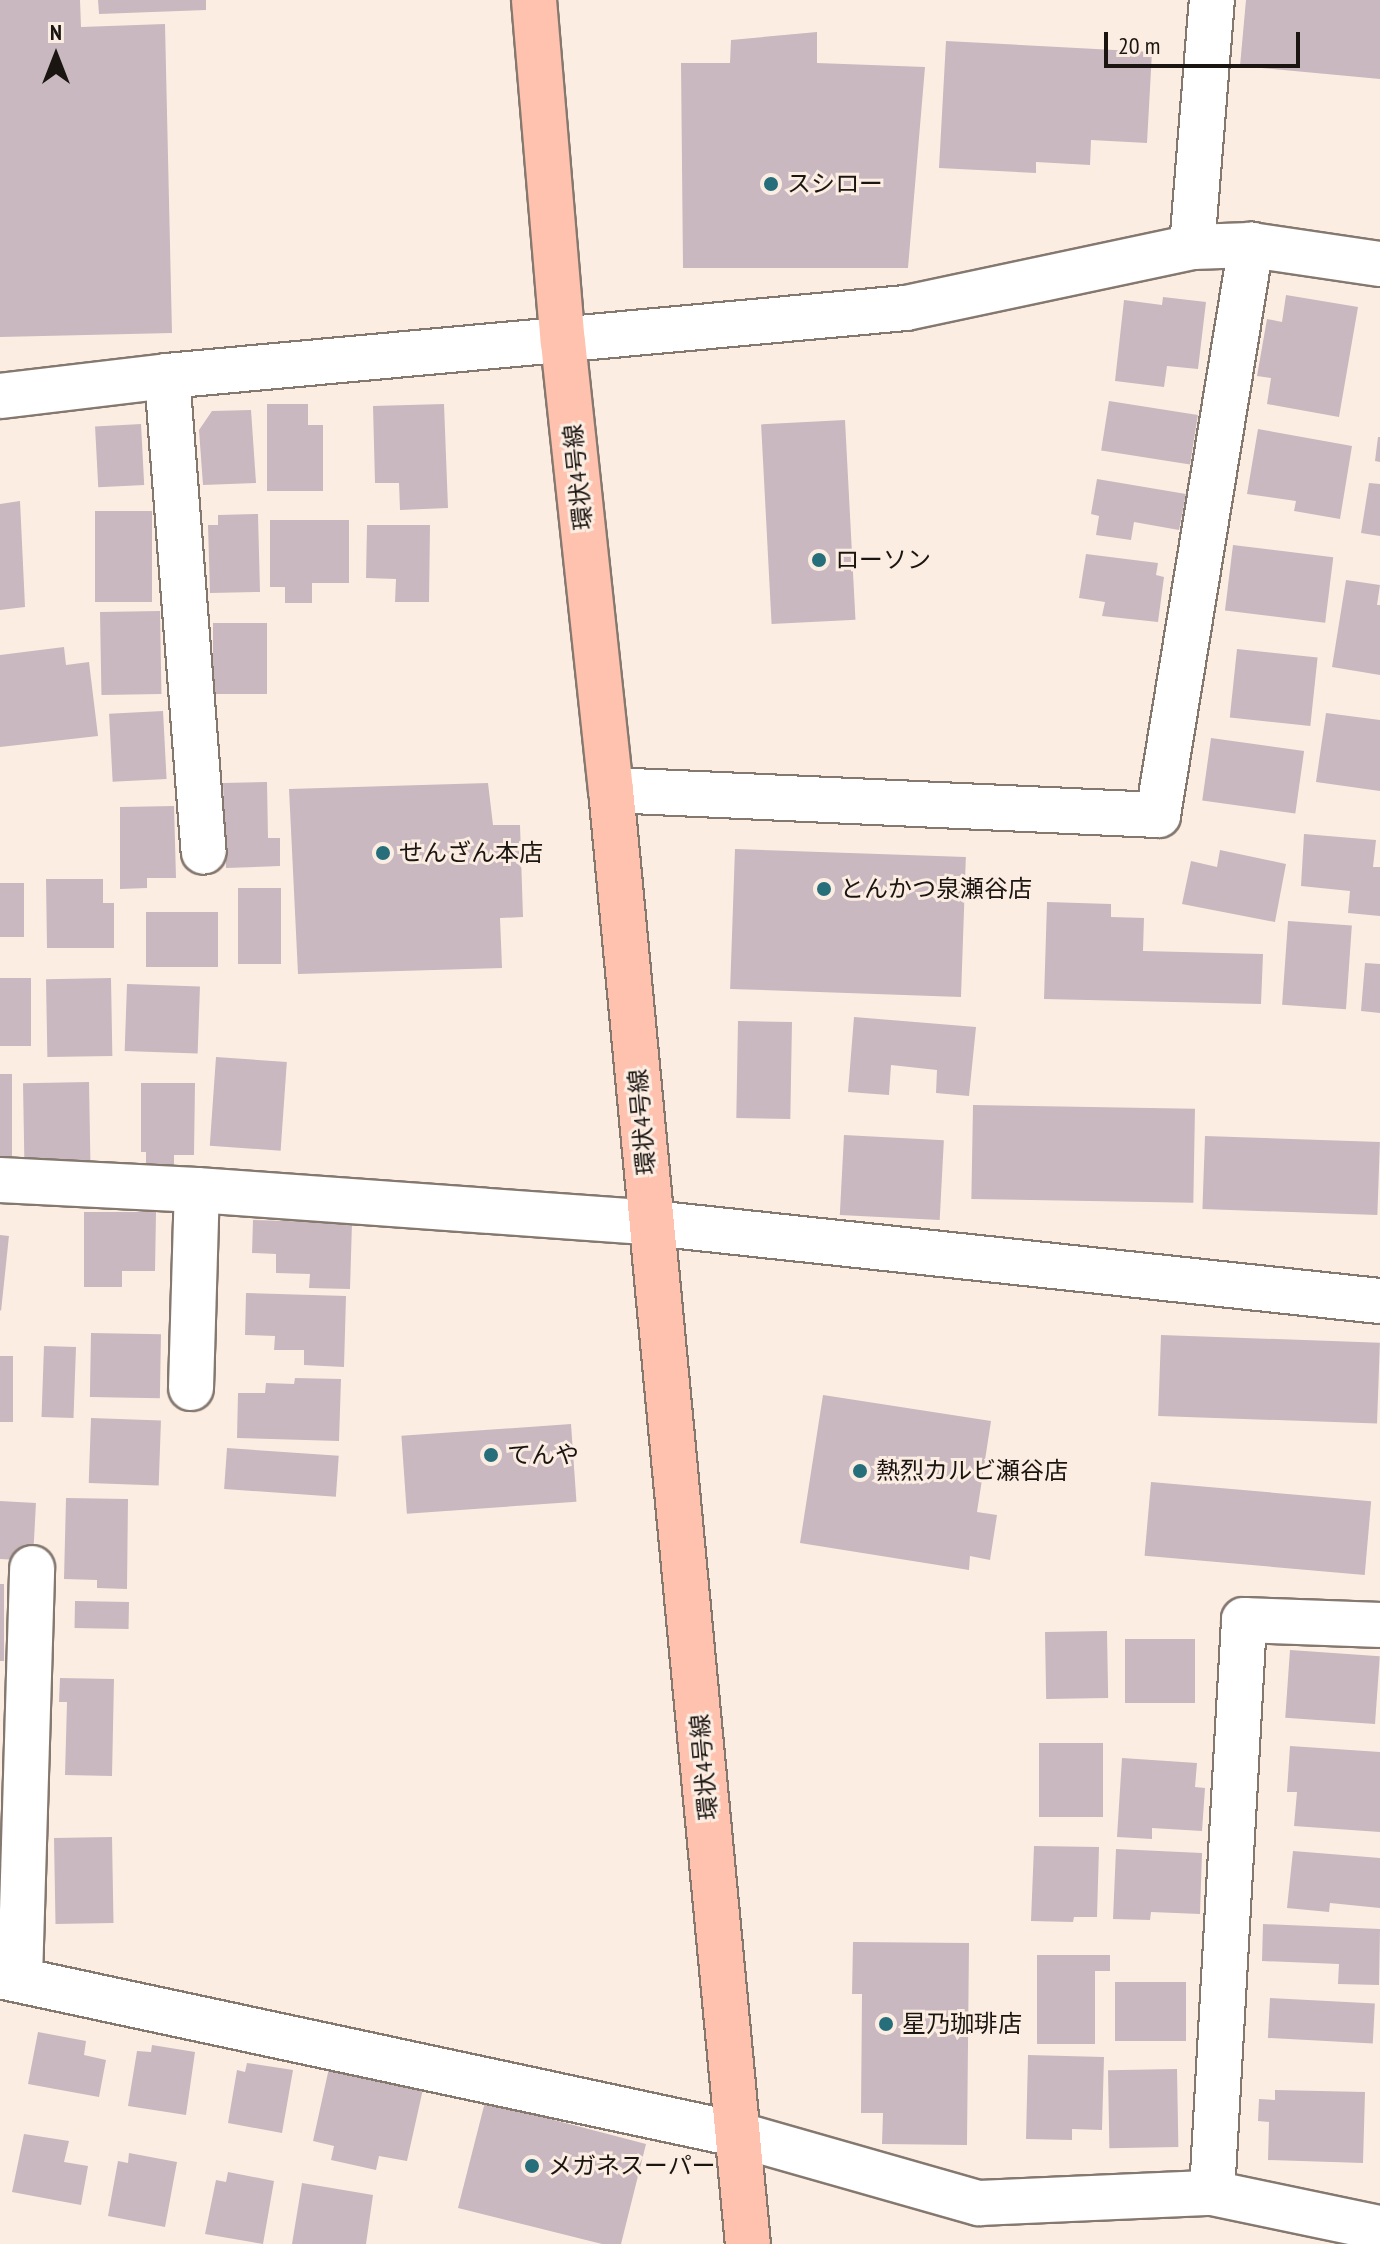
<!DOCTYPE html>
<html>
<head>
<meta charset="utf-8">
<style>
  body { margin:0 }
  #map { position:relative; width:1380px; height:2244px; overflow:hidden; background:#fcede3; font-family:"PT Sans Narrow","Noto Sans JP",sans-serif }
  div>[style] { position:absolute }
  .building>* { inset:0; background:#c9b8bf; transform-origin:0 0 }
  .roads { filter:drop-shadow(2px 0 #85786f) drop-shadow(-2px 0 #85786f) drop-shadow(0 2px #85786f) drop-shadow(0 -2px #85786f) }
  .minor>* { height:44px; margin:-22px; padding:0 22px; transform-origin:22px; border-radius:22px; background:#fff }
  .major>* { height:44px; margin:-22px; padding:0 22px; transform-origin:22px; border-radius:22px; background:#fec2ae }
  .dots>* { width:22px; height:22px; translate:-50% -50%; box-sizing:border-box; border:4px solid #fcede3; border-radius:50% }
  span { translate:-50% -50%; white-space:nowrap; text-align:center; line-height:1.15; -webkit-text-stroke:6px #fcede3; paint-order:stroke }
  .poi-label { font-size:24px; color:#1a1511 }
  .left { translate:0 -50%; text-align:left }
  .street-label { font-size:24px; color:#1a1511 }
  .north { position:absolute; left:16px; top:16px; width:80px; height:80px; -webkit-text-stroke:6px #fcede3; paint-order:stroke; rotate:0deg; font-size:22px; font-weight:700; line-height:32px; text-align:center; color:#1a1511 }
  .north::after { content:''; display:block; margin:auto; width:28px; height:36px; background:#1a1511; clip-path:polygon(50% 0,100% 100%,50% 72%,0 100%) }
  .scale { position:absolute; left:1104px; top:32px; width:196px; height:36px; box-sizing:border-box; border:4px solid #1a1511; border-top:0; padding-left:10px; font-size:24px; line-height:28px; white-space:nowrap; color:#1a1511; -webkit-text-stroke:6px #fcede3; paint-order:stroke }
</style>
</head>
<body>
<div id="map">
  <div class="building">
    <div style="clip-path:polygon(0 0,80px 0,81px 27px,165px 24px,172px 333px,0 337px)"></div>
    <div style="clip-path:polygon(98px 0,206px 0,206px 10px,99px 14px)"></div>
    <div style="clip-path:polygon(1246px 0,1380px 0,1380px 79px,1240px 66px)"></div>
    <div style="clip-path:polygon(817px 32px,817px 63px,925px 67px,908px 268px,683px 268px,681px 63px,730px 63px,731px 40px)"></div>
    <div style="clip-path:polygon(946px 41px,1152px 52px,1147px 143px,1091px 140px,1090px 165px,1036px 162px,1036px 173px,939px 168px)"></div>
    <div style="clip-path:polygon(1286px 295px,1358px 307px,1339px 417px,1267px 404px,1271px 378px,1257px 376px,1267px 319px,1282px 322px)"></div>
    <div style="clip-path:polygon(1163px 297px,1206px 302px,1198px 369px,1167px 366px,1164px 387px,1115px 381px,1124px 300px,1162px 305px)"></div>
    <div style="left:1109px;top:401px;width:90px;height:50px;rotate:9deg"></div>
    <div style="clip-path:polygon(267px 404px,308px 404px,308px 425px,323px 425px,323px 491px,267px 491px)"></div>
    <div style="clip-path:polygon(444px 404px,448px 508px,400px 510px,399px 483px,375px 483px,373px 406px)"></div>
    <div style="clip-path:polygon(251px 410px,256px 483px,203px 485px,199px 430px,212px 411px)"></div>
    <div style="left:845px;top:420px;width:200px;height:84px;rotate:87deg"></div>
    <div style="left:141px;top:424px;width:61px;height:46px;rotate:87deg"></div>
    <div style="clip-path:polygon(1258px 429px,1352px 446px,1340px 519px,1294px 511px,1296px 501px,1247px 494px)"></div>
    <div style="clip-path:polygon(1378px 437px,1380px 437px,1380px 462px,1375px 461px)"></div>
    <div style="clip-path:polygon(1097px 479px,1186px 494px,1179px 530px,1134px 522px,1131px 540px,1096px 535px,1099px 516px,1091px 514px)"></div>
    <div style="clip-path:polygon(1369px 483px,1380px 484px,1380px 536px,1361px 533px)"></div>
    <div style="clip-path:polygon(20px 501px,25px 607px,0 610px,0 504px)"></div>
    <div style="left:95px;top:511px;width:57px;height:91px"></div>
    <div style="clip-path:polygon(258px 514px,260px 592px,210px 593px,208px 525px,218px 525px,218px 515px)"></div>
    <div style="clip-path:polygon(270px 520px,349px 520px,349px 583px,312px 583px,312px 603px,285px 603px,285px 587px,270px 587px)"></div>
    <div style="clip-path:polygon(367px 525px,430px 525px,429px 602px,395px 602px,396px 579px,366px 578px)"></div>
    <div style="left:1233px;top:545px;width:101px;height:66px;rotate:7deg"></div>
    <div style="clip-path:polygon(1086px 554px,1158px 563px,1156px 575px,1164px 577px,1158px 622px,1102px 616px,1105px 602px,1079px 598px)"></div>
    <div style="clip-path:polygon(1346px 580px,1380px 585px,1377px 605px,1380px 605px,1380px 675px,1332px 667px)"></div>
    <div style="left:160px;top:611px;width:83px;height:60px;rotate:89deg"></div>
    <div style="left:213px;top:623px;width:54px;height:71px"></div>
    <div style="clip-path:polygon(64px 647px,66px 665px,89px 662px,98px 736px,0 747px,0 655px)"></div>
    <div style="left:1237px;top:649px;width:81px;height:69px;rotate:6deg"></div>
    <div style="left:163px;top:711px;width:68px;height:54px;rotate:87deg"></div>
    <div style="clip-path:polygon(1326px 713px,1380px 720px,1380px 791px,1316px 782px)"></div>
    <div style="left:1211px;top:738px;width:94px;height:63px;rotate:8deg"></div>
    <div style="clip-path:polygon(267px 782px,268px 838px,280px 838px,280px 866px,226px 868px,223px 783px)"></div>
    <div style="clip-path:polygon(488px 783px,493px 825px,520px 825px,523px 917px,500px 918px,502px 968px,298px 974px,289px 789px)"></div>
    <div style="clip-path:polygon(174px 806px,176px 878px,147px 878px,147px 888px,120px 889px,120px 807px)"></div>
    <div style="clip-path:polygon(1304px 834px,1376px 840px,1373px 867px,1380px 867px,1380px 916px,1348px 913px,1350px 891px,1301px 886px)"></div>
    <div style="left:735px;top:849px;width:231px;height:140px;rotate:2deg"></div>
    <div style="clip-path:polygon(1220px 850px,1286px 864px,1275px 922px,1182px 904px,1191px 861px,1217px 867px)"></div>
    <div style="clip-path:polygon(46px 879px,103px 879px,103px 903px,114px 903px,114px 948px,47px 948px)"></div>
    <div style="left:0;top:883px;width:24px;height:54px"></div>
    <div style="left:238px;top:888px;width:43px;height:76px"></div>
    <div style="clip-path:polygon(1047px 902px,1111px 904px,1111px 917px,1144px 918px,1143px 951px,1263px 954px,1261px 1004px,1044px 999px)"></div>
    <div style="left:146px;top:912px;width:72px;height:55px"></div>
    <div style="left:1288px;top:921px;width:64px;height:84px;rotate:4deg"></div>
    <div style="clip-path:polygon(1365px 963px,1380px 964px,1380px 1013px,1361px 1011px)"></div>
    <div style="left:0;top:978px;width:31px;height:68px"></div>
    <div style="left:111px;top:978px;width:78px;height:65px;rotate:89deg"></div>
    <div style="left:127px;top:984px;width:73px;height:67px;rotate:2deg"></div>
    <div style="clip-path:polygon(854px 1017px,976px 1027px,969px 1096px,936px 1093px,937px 1070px,891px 1065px,889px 1095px,848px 1092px)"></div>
    <div style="left:738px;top:1021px;width:54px;height:97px;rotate:1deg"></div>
    <div style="left:216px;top:1057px;width:71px;height:89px;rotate:4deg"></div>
    <div style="left:0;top:1074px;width:12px;height:85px"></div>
    <div style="left:89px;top:1082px;width:78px;height:66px;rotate:89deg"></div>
    <div style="clip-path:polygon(141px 1083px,195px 1083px,194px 1155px,174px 1155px,174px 1170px,146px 1170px,146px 1152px,141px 1152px)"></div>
    <div style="left:973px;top:1105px;width:222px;height:94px;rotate:1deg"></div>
    <div style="left:844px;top:1135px;width:100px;height:80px;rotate:3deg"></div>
    <div style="left:1205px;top:1136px;width:175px;height:73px;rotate:2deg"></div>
    <div style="clip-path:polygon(84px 1212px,156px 1212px,155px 1271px,122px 1271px,122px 1287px,84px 1287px)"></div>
    <div style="clip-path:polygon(253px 1220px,352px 1223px,350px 1289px,309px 1288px,310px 1274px,276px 1273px,276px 1254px,252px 1253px)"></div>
    <div style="left:0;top:1235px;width:9px;height:75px;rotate:6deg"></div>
    <div style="clip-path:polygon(246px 1293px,346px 1296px,344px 1367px,304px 1365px,304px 1350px,274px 1350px,275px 1336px,245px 1335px)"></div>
    <div style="left:91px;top:1333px;width:70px;height:64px;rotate:1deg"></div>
    <div style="left:1161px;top:1335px;width:219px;height:81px;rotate:2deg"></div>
    <div style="left:44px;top:1346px;width:32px;height:71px;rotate:2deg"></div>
    <div style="left:0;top:1356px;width:13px;height:66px"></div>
    <div style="clip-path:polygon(295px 1378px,341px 1379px,339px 1441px,237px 1438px,238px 1393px,265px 1393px,266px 1383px,294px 1384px)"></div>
    <div style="clip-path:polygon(823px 1395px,991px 1421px,977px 1512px,997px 1515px,990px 1560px,970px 1556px,969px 1570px,800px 1543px)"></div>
    <div style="left:91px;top:1418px;width:70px;height:65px;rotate:2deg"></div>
    <div style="left:571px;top:1424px;width:78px;height:170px;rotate:86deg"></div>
    <div style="left:227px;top:1448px;width:112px;height:41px;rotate:4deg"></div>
    <div style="left:1151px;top:1482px;width:221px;height:74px;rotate:5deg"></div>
    <div style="clip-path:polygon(66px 1498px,128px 1499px,127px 1589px,97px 1588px,97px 1580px,64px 1579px)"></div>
    <div style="left:0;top:1501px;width:36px;height:58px;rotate:3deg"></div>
    <div style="left:0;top:1584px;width:4px;height:77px"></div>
    <div style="left:75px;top:1601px;width:54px;height:27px;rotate:1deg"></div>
    <div style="left:1107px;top:1631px;width:67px;height:62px;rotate:89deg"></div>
    <div style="left:1125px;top:1639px;width:70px;height:64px"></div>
    <div style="left:1290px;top:1650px;width:90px;height:68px;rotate:4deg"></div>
    <div style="clip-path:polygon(60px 1678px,114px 1679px,112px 1776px,65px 1775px,67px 1702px,59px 1702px)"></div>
    <div style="left:1039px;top:1743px;width:64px;height:74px"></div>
    <div style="clip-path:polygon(1290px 1746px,1380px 1752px,1380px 1832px,1294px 1826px,1297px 1792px,1287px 1792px)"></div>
    <div style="clip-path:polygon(1122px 1758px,1197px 1763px,1195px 1787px,1205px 1788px,1202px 1831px,1152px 1828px,1152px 1839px,1117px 1837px)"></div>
    <div style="left:112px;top:1837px;width:86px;height:58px;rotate:89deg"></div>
    <div style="clip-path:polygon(1034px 1846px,1099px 1847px,1097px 1917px,1074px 1917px,1073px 1922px,1031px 1921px)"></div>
    <div style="clip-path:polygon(1116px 1849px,1202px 1853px,1200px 1914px,1151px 1912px,1150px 1920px,1113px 1919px)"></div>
    <div style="clip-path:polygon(1293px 1851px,1380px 1858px,1380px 1908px,1330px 1903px,1329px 1912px,1287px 1908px)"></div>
    <div style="clip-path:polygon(1263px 1924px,1380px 1929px,1379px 1985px,1338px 1984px,1339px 1964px,1262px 1961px)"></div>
    <div style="clip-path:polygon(853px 1942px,969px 1943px,967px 2145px,882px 2144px,883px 2113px,861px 2113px,862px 1994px,852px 1994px)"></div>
    <div style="clip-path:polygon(1037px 1955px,1110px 1955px,1110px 1971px,1095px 1971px,1095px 2044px,1037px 2044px)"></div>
    <div style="left:1115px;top:1982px;width:71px;height:59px"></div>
    <div style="left:1270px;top:1998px;width:105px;height:40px;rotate:3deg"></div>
    <div style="clip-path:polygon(38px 2032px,86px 2041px,84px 2055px,106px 2060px,99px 2097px,28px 2084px)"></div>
    <div style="clip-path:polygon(152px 2045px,195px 2052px,186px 2115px,128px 2106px,137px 2051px,151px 2052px)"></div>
    <div style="clip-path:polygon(1028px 2055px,1104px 2057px,1102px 2130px,1072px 2129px,1072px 2140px,1026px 2139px)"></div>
    <div style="clip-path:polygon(247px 2063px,293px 2070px,282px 2133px,228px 2123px,237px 2070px,245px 2072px)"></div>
    <div style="clip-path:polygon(329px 2068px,423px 2089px,407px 2161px,379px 2156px,376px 2170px,331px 2160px,334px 2146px,313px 2141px)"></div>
    <div style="left:1177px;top:2069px;width:78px;height:69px;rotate:89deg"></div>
    <div style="clip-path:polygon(1275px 2090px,1365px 2092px,1363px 2163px,1268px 2160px,1269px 2122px,1258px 2121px,1259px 2099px,1275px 2100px)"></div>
    <div style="clip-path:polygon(485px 2102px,646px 2144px,621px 2244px,602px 2244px,458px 2208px)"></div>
    <div style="clip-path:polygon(24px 2134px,69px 2141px,64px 2162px,88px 2166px,81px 2205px,12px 2192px)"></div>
    <div style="clip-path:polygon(129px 2153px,177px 2162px,165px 2227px,108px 2216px,118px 2161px,128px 2163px)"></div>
    <div style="clip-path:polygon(228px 2172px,274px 2181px,263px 2244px,205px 2234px,216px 2180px,226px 2182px)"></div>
    <div style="clip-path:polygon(302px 2183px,373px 2195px,366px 2244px,292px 2244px)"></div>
  </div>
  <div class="roads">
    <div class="minor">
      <div style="left:1192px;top:247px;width:248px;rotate:-85.4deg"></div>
      <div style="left:167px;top:376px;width:477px;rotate:85.6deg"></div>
      <div style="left:0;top:396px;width:168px;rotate:-6.8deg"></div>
      <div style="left:167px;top:376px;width:742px;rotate:-5.26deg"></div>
      <div style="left:906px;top:308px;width:292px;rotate:-12deg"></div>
      <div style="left:1192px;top:247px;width:59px;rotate:-1.9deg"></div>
      <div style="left:1251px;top:245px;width:130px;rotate:8.4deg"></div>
      <div style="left:611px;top:790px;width:548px;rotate:2.62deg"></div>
      <div style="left:1158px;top:815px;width:578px;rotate:-80.73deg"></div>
      <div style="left:0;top:1180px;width:197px;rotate:2.9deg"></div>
      <div style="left:197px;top:1190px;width:456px;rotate:4.1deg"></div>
      <div style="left:652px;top:1223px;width:732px;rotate:6.12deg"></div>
      <div style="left:191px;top:1388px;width:198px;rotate:-88.3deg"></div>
      <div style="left:0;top:1976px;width:753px;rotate:12.12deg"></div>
      <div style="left:736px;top:2134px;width:253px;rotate:15.9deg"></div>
      <div style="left:979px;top:2203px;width:233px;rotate:-2.5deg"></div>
      <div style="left:1212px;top:2193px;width:172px;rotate:11.8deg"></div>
      <div style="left:20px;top:1978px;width:410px;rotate:-88.3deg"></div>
      <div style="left:1212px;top:2193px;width:574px;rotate:-86.8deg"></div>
      <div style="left:1244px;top:1620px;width:136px;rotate:2.1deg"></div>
    </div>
    <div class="major">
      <div style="left:534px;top:0;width:343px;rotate:85.2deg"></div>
      <div style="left:563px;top:342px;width:451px;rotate:83.9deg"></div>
      <div style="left:611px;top:790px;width:1460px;rotate:84.62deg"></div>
    </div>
  </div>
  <div class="dots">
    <div style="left:771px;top:184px;background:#276e7b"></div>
    <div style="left:819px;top:560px;background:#276e7b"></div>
    <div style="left:383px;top:853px;background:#276e7b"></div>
    <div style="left:824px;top:889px;background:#276e7b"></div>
    <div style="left:491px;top:1455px;background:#276e7b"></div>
    <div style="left:860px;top:1471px;background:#276e7b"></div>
    <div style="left:886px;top:2024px;background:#276e7b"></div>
    <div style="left:532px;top:2166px;background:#276e7b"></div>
  </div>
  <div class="poi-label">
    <span class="left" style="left:787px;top:184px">スシロー</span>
    <span class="left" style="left:835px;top:560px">ローソン</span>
    <span class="left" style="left:399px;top:853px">せんざん本店</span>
    <span class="left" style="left:840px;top:889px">とんかつ泉瀬谷店</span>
    <span class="left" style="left:507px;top:1455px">てんや</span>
    <span class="left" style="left:876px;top:1471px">熱烈カルビ瀬谷店</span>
    <span class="left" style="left:902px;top:2024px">星乃珈琲店</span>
    <span class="left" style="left:548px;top:2166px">メガネスーパー</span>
  </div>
  <div class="street-label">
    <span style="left:578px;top:477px;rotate:-96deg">環状4号線</span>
    <span style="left:642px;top:1122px;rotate:-95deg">環状4号線</span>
    <span style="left:704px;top:1767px;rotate:-95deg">環状4号線</span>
  </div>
  <div class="north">N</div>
  <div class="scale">20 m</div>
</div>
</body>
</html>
